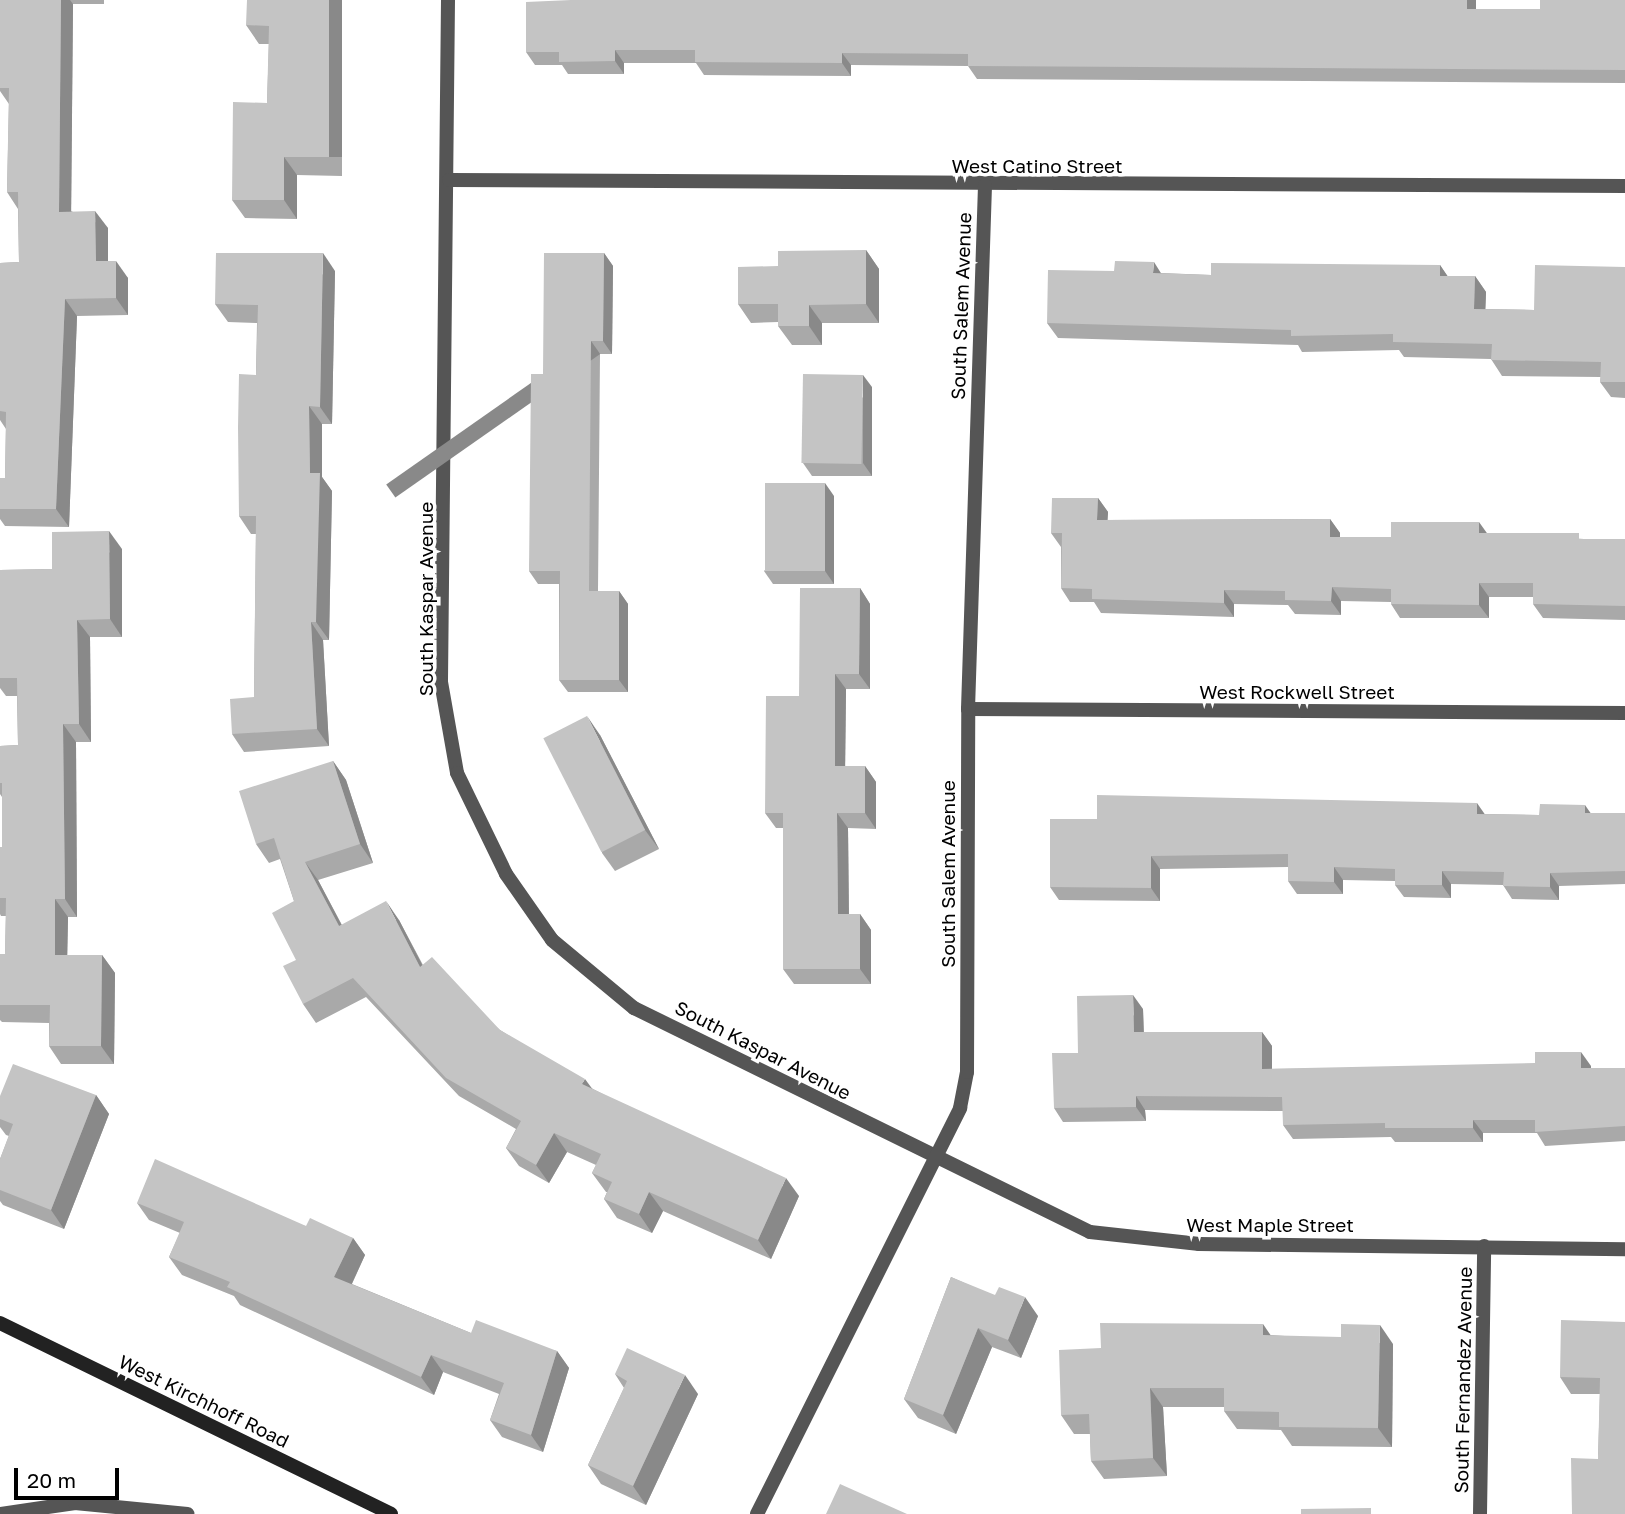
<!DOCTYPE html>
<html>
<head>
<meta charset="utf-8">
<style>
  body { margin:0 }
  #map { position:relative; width:1625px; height:1514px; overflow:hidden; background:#fff; font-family:"Golos Text",sans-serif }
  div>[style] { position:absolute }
  .service>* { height:14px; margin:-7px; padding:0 7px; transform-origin:7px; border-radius:7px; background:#555 }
  .minor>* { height:14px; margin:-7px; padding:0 7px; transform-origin:7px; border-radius:7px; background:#555 }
  .secondary>* { height:14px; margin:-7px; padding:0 7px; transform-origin:7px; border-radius:7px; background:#222 }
  .wall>* { inset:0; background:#a9a9a9 }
  .shaded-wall>* { inset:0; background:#898989; transform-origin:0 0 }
  .building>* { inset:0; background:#c4c4c4; transform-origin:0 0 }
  span { translate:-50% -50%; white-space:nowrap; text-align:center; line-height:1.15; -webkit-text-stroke:7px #fff; paint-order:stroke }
  .street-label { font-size:19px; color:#000 }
  .scale { position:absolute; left:14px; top:1468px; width:105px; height:32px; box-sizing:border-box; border:4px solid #000; border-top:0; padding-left:9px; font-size:21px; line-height:24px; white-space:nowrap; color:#000; -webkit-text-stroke:5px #fff; paint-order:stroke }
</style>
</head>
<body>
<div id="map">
  <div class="service">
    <div style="left:0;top:1514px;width:76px;rotate:-8.3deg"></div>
    <div style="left:75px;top:1503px;width:113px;rotate:5.6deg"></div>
  </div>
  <div class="minor">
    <div style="left:448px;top:0;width:682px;rotate:90.59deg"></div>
    <div style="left:441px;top:682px;width:92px;rotate:80deg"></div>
    <div style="left:457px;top:773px;width:112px;rotate:64.1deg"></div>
    <div style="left:506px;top:874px;width:80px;rotate:55.1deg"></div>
    <div style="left:552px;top:940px;width:107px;rotate:39.7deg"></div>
    <div style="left:634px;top:1008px;width:508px;rotate:26.16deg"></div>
    <div style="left:1090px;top:1232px;width:110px;rotate:6.3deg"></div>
    <div style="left:1199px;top:1244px;width:426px;rotate:0.7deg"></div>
    <div style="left:449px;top:180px;width:1176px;rotate:0.29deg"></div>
    <div style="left:968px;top:709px;width:657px;rotate:0.35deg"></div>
    <div style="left:757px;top:1514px;width:454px;rotate:-63.4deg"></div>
    <div style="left:960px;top:1108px;width:37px;rotate:-79deg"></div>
    <div style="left:967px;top:1072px;width:363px;rotate:-89.8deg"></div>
    <div style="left:968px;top:709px;width:524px;rotate:-88.14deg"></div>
    <div style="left:1480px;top:1514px;width:268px;rotate:-89.1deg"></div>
  </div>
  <div class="secondary">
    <div style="left:0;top:1323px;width:435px;rotate:26deg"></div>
  </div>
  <div class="wall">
    <div style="clip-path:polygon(0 0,104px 0,104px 4px,73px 4px,71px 211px,108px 228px,108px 261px,128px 278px,128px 315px,77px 316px,69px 527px,5px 526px,0 519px,0 478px,5px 478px,6px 429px,0 420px,0 263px,19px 262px,18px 209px,7px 192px,9px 104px,0 91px)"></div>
    <div style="clip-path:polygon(342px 0,342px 176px,297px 175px,297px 219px,245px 218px,232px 200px,267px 103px,269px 44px,259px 44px,246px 25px)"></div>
    <div style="clip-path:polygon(1476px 0,1476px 9px,1540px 9px,1625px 0,1625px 83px,977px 79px,968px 66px,851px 65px,851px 76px,704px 75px,696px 63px,624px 63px,624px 74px,568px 74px,562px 65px,535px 65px,526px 52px)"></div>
    <div style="clip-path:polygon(866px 250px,879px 269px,879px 323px,822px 323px,822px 345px,792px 345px,778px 326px,778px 322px,751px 323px,738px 304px,778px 266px)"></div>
    <div style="clip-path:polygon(604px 253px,613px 266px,612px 354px,600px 354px,598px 591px,619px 591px,628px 604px,628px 692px,568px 692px,559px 680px,559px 584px,538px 584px,529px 571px,543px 374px)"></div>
    <div style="clip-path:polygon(1440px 265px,1447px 276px,1475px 276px,1486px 292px,1485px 309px,1534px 310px,1625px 267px,1625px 398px,1611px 397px,1600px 382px,1601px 377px,1502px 376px,1491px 359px,1404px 357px,1399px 350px,1302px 352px,1298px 345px,1058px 338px,1047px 323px,1161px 273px,1211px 275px)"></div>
    <div style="clip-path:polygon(335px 271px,332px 424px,322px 424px,322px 477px,332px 491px,329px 640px,323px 640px,329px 746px,244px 752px,232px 734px,254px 697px,256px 534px,251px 534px,239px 516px,256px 375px,257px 323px,228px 322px,215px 304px)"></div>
    <div style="clip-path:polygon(872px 387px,872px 476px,812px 476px,803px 463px)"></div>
    <div style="clip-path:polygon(834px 496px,834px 584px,773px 584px,764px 571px)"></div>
    <div style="clip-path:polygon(1098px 498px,1108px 512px,1107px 520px,1330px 519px,1340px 533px,1340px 537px,1391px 537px,1487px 533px,1584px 539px,1625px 539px,1625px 620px,1543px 618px,1533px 604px,1533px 597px,1489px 597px,1489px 618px,1400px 618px,1391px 604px,1391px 602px,1341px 601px,1341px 615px,1295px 614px,1288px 605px,1234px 604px,1234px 617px,1101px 613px,1094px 602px,1070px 602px,1061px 588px,1061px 547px,1051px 533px)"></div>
    <div style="clip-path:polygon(122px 549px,122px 637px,90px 637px,91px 742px,76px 742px,77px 917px,68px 917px,67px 955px,102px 955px,115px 973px,114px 1064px,61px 1064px,49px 1046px,49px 1023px,2px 1022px,0 1020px,0 954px,5px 954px,6px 916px,1px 916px,0 914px,0 847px,2px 847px,2px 797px,0 794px,0 746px,18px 745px,17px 696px,6px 696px,0 688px,0 570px,52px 569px)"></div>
    <div style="clip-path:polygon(860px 588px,870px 604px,870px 689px,846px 689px,845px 766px,865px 766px,876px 782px,876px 829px,848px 828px,849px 914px,860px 914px,871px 930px,871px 984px,794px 984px,783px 969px,783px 828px,776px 828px,765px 813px,799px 696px)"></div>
    <div style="clip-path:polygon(600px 735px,659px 849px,615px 871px,602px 853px)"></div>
    <div style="clip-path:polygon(333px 761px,346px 780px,373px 863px,318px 880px,342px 925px,399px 920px,423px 965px,500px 1030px,593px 1089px,799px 1196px,771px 1259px,663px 1211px,652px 1233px,617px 1218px,604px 1199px,607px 1192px,606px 1192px,592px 1173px,596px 1165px,567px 1152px,549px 1183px,519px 1166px,506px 1148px,516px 1129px,459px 1096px,366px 997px,316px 1023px,303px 1004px,296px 960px,294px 901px,280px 859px,269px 863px,256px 844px)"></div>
    <div style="clip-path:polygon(1591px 813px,1625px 813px,1625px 884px,1559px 886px,1559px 900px,1512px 899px,1503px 885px,1451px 884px,1451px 898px,1404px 897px,1395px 885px,1395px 881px,1343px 880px,1343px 894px,1297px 894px,1288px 881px,1288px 867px,1160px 869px,1160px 901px,1059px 900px,1050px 887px,1097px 819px,1484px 814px,1539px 815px)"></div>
    <div style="clip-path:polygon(1143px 1009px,1144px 1032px,1262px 1032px,1272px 1046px,1272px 1069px,1591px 1066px,1591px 1068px,1625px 1068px,1625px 1141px,1545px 1146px,1537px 1133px,1483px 1133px,1483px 1142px,1395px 1142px,1391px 1137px,1293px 1139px,1283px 1125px,1283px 1111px,1145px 1110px,1146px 1121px,1063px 1122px,1054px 1108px,1078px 1053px)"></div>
    <div style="clip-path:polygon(96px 1095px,109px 1114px,64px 1229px,3px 1205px,0 1201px,0 1159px,9px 1136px,6px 1135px,0 1127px,0 1096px)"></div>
    <div style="clip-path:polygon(137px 1203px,306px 1226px,353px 1238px,365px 1255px,352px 1284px,471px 1333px,557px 1351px,569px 1368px,543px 1452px,502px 1437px,490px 1420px,499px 1394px,443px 1372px,434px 1395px,240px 1305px,234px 1296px,182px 1275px,169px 1257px,180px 1233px,149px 1220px)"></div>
    <div style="clip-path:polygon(951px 1277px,1038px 1316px,1021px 1358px,992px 1347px,956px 1434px,918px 1418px,904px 1399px)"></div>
    <div style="clip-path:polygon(1625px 1322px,1598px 1459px,1600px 1394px,1571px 1394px,1560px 1377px)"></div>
    <div style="clip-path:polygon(1271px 1335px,1393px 1344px,1392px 1447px,1292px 1446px,1281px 1430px,1237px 1429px,1224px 1411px,1224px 1407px,1163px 1407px,1167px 1476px,1104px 1479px,1091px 1461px,1090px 1434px,1074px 1434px,1061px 1415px,1101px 1348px)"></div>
    <div style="clip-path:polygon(615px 1374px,698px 1394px,646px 1505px,601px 1484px,588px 1465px,624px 1388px)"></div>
  </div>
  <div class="shaded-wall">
    <div style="clip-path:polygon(61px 0,70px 0,73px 4px,71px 229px,59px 212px)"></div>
    <div style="left:329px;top:0;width:13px;height:157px"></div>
    <div style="clip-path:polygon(1467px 0,1476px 0,1476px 22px,1467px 9px)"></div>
    <div style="clip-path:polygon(615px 50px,624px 63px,624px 74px,615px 61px)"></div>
    <div style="clip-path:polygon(842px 53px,851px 65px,851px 76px,842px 63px)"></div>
    <div style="clip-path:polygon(284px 157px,297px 175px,297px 219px,284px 200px)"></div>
    <div style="clip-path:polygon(95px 211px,108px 228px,108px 278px,96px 261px)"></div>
    <div style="clip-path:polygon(866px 250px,879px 269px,879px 323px,866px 304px)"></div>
    <div style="clip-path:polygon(323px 253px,335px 271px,332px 424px,320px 407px)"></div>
    <div style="clip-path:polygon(604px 253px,613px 266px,612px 354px,603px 341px)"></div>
    <div style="clip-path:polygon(116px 261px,128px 278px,128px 315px,116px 298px)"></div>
    <div style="clip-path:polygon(1154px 262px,1164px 278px,1153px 273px)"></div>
    <div style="clip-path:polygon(1440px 265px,1451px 281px,1440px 276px)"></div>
    <div style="clip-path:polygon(1475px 276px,1486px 292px,1485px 324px,1474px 309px)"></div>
    <div style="clip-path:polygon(65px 299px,77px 316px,69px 527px,56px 509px)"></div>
    <div style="clip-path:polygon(809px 305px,822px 323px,822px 345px,809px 326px)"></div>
    <div style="left:591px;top:341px;width:16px;height:250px;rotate:55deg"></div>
    <div style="clip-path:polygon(863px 375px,872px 387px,872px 476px,863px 463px)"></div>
    <div style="clip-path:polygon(309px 406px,322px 424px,322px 477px,332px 491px,329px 640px,316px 622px,310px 473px)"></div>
    <div style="clip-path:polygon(825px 483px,834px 496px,834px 584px,825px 571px)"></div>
    <div style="clip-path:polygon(1098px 498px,1108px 512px,1107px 534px,1097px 520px)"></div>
    <div style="clip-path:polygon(1330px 519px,1340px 533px,1340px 551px,1330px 537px)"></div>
    <div style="clip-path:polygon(1479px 522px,1489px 536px,1479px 533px)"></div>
    <div style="clip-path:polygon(109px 531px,122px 549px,122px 637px,110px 619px)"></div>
    <div style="clip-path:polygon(1479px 583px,1489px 597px,1489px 618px,1479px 605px)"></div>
    <div style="clip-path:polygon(1332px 587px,1341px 601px,1341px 615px,1331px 601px)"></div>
    <div style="clip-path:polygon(860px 588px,870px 604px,870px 689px,859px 674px)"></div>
    <div style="clip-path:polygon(1224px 590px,1234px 604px,1234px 617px,1224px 603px)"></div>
    <div style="clip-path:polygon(619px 591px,628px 604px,628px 692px,619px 680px)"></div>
    <div style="clip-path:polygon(77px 620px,90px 637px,91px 742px,79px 724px)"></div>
    <div style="clip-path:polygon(311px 622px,323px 640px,329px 746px,317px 729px)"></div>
    <div style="clip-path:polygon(835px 674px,846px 689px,845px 782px,835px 766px)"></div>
    <div style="clip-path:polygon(587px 716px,600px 735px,659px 849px,645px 830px)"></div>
    <div style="clip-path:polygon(63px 724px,76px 742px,77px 917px,65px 899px)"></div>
    <div style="clip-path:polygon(333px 761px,346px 780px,373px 863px,360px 844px)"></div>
    <div style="clip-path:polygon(865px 766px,876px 782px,876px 829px,865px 813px)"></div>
    <div style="clip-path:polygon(1477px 803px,1486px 816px,1477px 814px)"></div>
    <div style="clip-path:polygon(1585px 805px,1594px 818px,1585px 813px)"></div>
    <div style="clip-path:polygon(837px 813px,848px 828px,849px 930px,838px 914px)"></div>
    <div style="clip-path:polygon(1151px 856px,1160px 869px,1160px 901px,1151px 888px)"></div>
    <div style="clip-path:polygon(305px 862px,318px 880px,352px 945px,339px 926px)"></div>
    <div style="clip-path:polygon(1334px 867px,1343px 880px,1343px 894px,1334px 882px)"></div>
    <div style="clip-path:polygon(1442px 871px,1451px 884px,1451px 898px,1442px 885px)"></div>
    <div style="clip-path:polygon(1550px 873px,1559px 886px,1559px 900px,1550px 887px)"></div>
    <div style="clip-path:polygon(55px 899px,68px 917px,67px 973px,55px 955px)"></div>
    <div style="clip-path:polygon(386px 901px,399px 920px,433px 986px,420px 967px)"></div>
    <div style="clip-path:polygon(860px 914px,871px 930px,871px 984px,860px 969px)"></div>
    <div style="clip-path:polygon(102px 955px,115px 973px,114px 1064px,101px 1046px)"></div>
    <div style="clip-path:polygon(1133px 995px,1143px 1009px,1144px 1046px,1134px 1032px)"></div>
    <div style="clip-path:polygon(1262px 1032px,1272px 1046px,1272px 1083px,1262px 1069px)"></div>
    <div style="clip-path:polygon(1581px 1052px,1591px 1066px,1591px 1082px,1581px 1068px)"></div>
    <div style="clip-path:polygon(585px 1079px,599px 1098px,582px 1084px)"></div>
    <div style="clip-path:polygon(96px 1095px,109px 1114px,64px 1229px,51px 1210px)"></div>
    <div style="clip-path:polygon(1136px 1096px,1145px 1110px,1146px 1121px,1136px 1107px)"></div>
    <div style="clip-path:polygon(1473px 1120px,1483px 1133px,1483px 1142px,1473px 1128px)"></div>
    <div style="clip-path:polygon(554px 1133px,567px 1152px,549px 1183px,536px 1165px)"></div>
    <div style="clip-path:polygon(786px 1178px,799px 1196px,771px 1259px,758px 1240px)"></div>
    <div style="clip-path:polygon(649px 1192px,663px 1211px,652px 1233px,639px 1214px)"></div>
    <div style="clip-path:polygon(353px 1238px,365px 1255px,347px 1294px,334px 1277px)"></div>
    <div style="clip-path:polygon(1025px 1297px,1038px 1316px,1021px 1358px,1008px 1340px)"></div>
    <div style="clip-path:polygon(1263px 1324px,1276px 1343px,1263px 1335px)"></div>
    <div style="clip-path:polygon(1380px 1325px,1393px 1344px,1392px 1447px,1378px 1428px)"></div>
    <div style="clip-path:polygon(978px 1328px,992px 1347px,956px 1434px,943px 1415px)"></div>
    <div style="clip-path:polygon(557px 1351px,569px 1368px,543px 1452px,531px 1435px)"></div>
    <div style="clip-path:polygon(431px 1355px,443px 1372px,434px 1395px,421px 1377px)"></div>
    <div style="clip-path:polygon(685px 1375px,698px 1394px,646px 1505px,633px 1486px)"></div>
    <div style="clip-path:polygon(1150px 1388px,1163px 1407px,1167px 1476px,1153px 1458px)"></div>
  </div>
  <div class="building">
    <div style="clip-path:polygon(0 0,61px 0,59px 212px,95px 211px,96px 261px,116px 261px,116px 298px,65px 299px,56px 509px,0 509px,0 478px,5px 478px,6px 412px,0 411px,0 263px,19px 262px,18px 192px,7px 192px,9px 88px,0 88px)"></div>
    <div style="clip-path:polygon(247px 0,329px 0,329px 157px,284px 157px,284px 200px,232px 200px,233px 102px,267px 103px,269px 26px,246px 25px)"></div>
    <div style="clip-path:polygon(571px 0,1467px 0,1467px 9px,1540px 9px,1540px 0,1625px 0,1625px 70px,968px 66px,968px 54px,842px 53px,842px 63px,695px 62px,695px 50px,615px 50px,615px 61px,559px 62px,559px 52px,526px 52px,526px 2px)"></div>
    <div style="clip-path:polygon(866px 250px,866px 304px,809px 305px,809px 326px,778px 326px,778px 304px,738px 304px,738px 267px,778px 266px,778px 251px)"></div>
    <div style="clip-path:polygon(216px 253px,323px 253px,320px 407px,309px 406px,310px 473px,320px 473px,316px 622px,311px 622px,317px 729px,232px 734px,230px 699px,254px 697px,256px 516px,239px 516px,238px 427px,239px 374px,256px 375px,258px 305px,215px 304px)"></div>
    <div style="clip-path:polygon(544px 253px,604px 253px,603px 341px,591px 341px,589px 591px,619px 591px,619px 680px,559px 680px,560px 571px,529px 571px,531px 374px,543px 374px)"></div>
    <div style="clip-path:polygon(1115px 261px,1154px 262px,1153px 273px,1211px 275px,1211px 263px,1440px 265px,1440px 276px,1475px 276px,1474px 309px,1534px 310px,1535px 265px,1625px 267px,1625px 382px,1600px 382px,1601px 362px,1491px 360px,1492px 344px,1393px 342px,1393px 334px,1291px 336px,1291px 330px,1047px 323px,1048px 270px,1114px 271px)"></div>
    <div style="left:803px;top:374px;width:60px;height:89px;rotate:1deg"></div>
    <div style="left:765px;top:483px;width:60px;height:88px"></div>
    <div style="clip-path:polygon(1052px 498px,1098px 498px,1097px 520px,1330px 519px,1330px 537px,1391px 537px,1391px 522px,1479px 522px,1479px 533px,1579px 533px,1579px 539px,1625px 539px,1625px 606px,1533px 604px,1533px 583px,1479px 583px,1479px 605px,1391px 604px,1391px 589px,1332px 587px,1331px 601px,1285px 600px,1285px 591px,1224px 590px,1224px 603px,1092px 599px,1092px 589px,1061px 588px,1062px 533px,1051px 533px)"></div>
    <div style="clip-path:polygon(109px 531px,110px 619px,77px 620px,79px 724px,63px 724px,65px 899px,55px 899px,55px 955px,102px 955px,101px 1046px,49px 1046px,50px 1005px,0 1005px,0 954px,5px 954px,6px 898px,0 898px,0 847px,2px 847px,2px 783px,0 783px,0 746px,18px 745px,17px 678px,0 678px,0 570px,52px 569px,52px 532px)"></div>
    <div style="clip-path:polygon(800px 588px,860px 588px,859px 674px,835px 674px,835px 766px,865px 766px,865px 813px,837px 813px,838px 914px,860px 914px,860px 969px,783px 969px,783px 813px,765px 813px,766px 696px,799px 696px)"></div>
    <div style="left:587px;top:716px;width:128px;height:49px;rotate:63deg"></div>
    <div style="clip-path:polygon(333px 761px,360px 844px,305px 862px,339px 926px,386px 901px,420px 967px,432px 957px,500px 1030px,585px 1079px,582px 1084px,786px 1178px,758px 1240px,649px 1192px,639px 1214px,604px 1199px,612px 1182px,592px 1173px,601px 1154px,554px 1133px,536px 1165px,506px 1148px,521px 1121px,446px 1078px,353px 978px,303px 1004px,283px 966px,296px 960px,272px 913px,294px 901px,274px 838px,256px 844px,239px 791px)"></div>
    <div style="clip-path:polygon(1097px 795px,1477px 803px,1477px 814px,1539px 815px,1540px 804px,1585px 805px,1585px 813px,1625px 813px,1625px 871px,1550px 873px,1550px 887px,1503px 886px,1504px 872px,1442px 871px,1442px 885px,1395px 885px,1395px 869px,1334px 867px,1334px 882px,1288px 881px,1288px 854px,1151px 856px,1151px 888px,1050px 887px,1050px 819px,1097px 819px)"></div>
    <div style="clip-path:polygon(1133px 995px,1134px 1032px,1262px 1032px,1262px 1069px,1535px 1063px,1535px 1052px,1581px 1052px,1581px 1068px,1625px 1068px,1625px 1126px,1535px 1132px,1535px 1120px,1473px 1120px,1473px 1128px,1385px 1128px,1385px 1123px,1283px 1125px,1282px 1097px,1136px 1096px,1136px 1107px,1054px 1108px,1052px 1053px,1078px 1053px,1077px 996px)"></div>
    <div style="clip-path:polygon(13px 1064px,96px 1095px,51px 1210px,0 1190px,0 1159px,13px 1124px,0 1119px,0 1096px)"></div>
    <div style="clip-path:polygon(155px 1159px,306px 1226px,310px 1218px,353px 1238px,334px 1277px,471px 1333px,476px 1320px,557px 1351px,531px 1435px,490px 1420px,504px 1383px,431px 1355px,421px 1377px,227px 1287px,230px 1282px,169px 1257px,184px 1222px,137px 1203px)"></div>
    <div style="clip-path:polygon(951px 1277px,995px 1295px,999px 1287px,1025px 1297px,1008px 1340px,978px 1328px,943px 1415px,904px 1399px)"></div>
    <div style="clip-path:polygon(1561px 1320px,1625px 1322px,1625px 1514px,1572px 1514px,1571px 1458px,1598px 1459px,1600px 1378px,1560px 1377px)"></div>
    <div style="clip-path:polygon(1100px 1323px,1263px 1324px,1263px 1335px,1341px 1337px,1341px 1324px,1380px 1325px,1378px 1428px,1279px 1427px,1279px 1412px,1224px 1411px,1224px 1388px,1150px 1388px,1153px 1458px,1091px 1461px,1089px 1414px,1061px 1415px,1059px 1350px,1101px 1348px)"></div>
    <div style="clip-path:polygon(627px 1348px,685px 1375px,633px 1486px,588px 1465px,627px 1381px,615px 1374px)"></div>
    <div style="clip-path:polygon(840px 1484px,907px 1514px,826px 1514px)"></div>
    <div style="clip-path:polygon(1371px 1508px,1371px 1514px,1301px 1514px,1301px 1509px)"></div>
  </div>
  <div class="street-label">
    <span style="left:1037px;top:166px">West Catino Street</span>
    <span style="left:961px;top:306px;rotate:-88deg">South Salem Avenue</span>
    <span style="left:426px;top:599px;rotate:-90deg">South Kaspar Avenue</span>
    <span style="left:1297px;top:692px">West Rockwell Street</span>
    <span style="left:948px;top:874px;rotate:-90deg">South Salem Avenue</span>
    <span style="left:763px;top:1050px;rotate:27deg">South Kaspar Avenue</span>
    <span style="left:1270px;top:1225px">West Maple Street</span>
    <span style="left:1463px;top:1380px;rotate:-89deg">South Fernandez Avenue</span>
    <span style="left:204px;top:1401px;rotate:26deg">West Kirchhoff Road</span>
  </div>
  <div class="scale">20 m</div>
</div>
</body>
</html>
